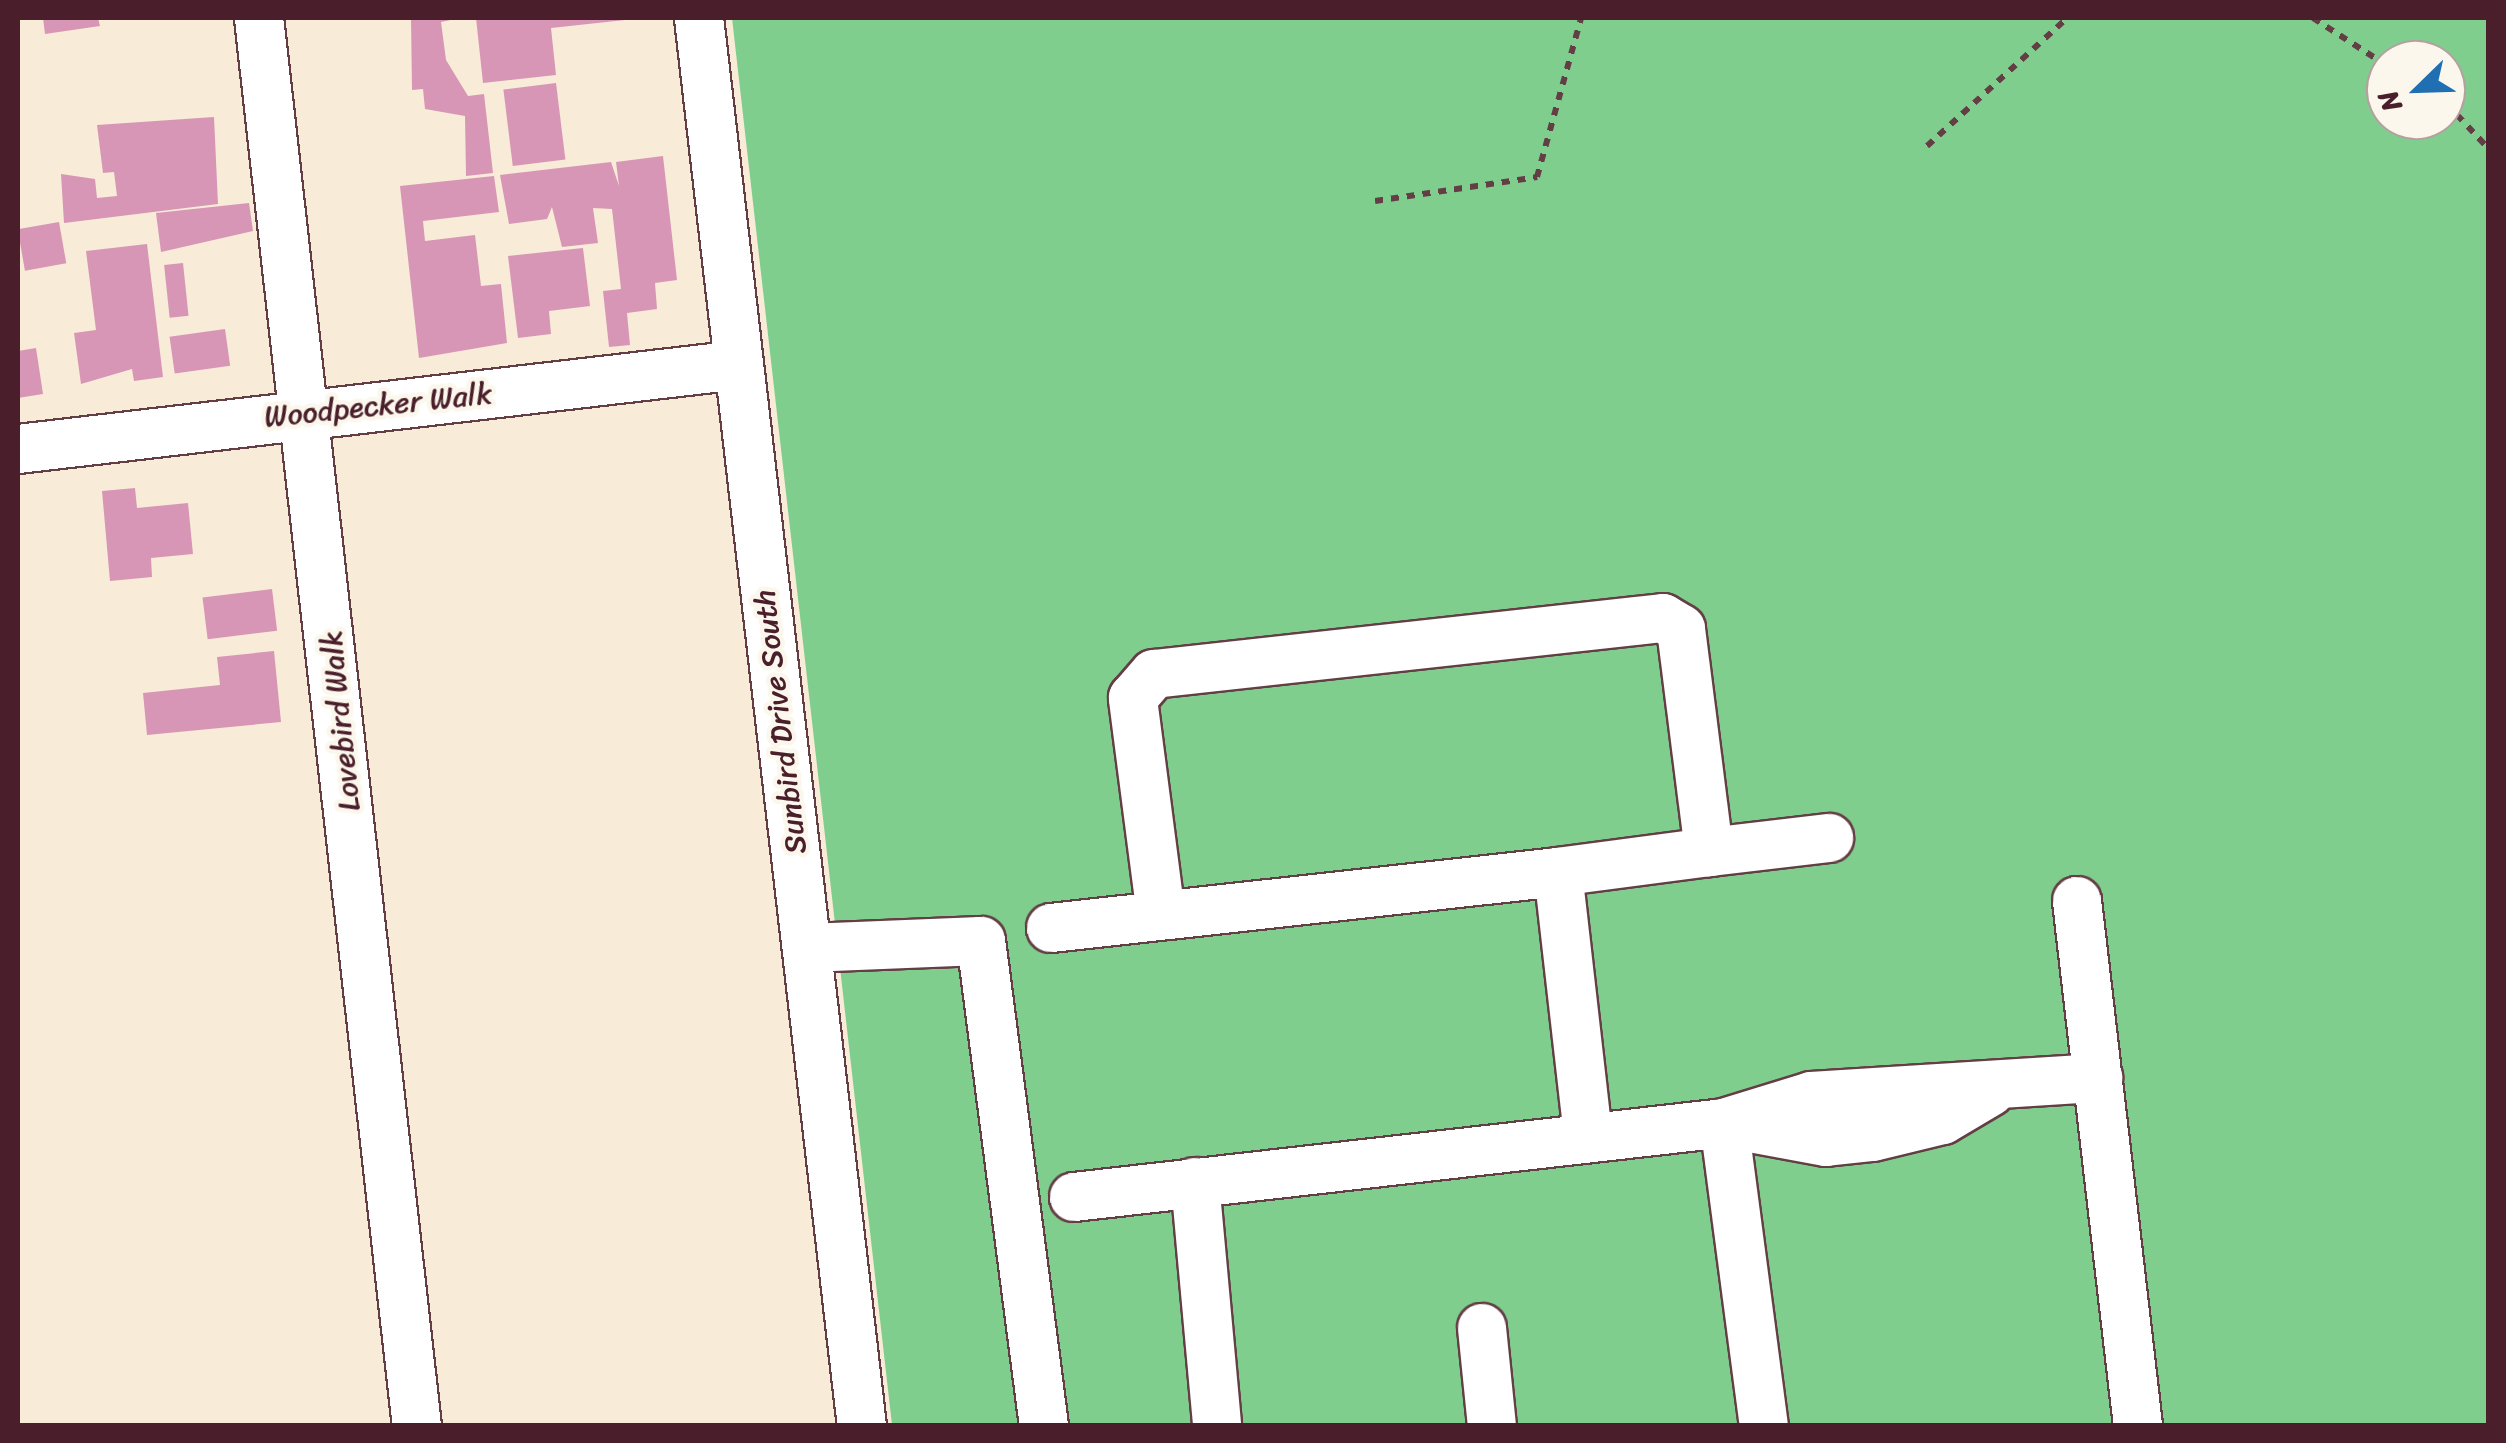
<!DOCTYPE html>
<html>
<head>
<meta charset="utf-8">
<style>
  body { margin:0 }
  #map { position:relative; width:2506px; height:1443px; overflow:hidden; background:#f8ebd7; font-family:Sriracha,sans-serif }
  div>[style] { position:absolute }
  .green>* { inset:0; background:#80ce8d }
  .building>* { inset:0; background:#d896b6; transform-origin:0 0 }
  .path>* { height:6px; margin-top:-3px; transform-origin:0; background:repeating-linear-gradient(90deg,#643e45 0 8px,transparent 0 16px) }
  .roads { filter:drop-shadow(2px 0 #643e45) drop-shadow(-2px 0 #643e45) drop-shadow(0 2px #643e45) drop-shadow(0 -2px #643e45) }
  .street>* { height:48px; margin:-24px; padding:0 24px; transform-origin:24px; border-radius:24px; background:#fff }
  span { translate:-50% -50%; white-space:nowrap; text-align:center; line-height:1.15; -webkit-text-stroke:9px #fbf7ec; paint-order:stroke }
  .street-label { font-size:30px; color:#4a1f2b }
  .frame { position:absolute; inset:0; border:20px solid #4a1f2b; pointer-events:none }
  .north { position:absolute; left:2366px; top:40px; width:100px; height:100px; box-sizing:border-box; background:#fbf7ec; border:2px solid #b4a19f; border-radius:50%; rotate:247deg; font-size:28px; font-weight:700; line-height:40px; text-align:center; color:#4a1f2b }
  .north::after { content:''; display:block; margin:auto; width:35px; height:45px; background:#1f6fb2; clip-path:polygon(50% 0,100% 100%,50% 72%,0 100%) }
</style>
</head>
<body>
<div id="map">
  <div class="green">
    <div style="clip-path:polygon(evenodd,732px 18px,2488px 18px,2488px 1425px,892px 1425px,732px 18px,2386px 60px,2446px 60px,2446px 120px,2386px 120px,2386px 60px)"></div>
  </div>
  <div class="building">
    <div style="clip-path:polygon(43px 18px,98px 18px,100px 26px,45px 34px)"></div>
    <div style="clip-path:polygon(411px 18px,460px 18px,441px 22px,446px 60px,468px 96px,484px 94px,493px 173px,466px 176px,465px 116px,425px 109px,423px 89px,412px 90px)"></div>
    <div style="clip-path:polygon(476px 18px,625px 18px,625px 20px,551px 28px,556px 75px,483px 83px)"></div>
    <div style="left:556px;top:83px;width:77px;height:53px;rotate:83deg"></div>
    <div style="clip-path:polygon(214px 117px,218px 204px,64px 223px,61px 174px,95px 179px,97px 198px,117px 196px,114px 172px,103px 173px,97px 125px)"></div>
    <div style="clip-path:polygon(663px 156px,677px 280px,655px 283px,657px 309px,627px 313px,630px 345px,609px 347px,603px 291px,621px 289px,612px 209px,593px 208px,598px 243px,562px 247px,552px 207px,547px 219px,509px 224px,500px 175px,611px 162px,619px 186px,616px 162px)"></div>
    <div style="clip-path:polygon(494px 176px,499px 212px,423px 221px,425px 241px,475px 235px,481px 286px,501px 284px,507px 343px,419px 358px,400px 186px)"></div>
    <div style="clip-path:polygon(249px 203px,253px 231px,161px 252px,156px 213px)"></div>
    <div style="left:59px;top:222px;width:42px;height:42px;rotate:80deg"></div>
    <div style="clip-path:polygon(147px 244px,163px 377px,134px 381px,132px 369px,81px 384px,74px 333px,96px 330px,86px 251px)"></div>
    <div style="clip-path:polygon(583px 248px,590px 306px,549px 311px,551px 334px,518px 338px,508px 256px)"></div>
    <div style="left:183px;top:263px;width:53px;height:19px;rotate:84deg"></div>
    <div style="left:225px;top:329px;width:37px;height:56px;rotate:82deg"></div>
    <div style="clip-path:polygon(36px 348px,43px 394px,18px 398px,18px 351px)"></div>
    <div style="clip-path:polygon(135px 488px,137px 508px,188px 503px,193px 554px,151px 558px,152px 577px,110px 581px,102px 491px)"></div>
    <div style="left:272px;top:589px;width:42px;height:70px;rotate:83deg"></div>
    <div style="clip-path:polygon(274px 651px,281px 722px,147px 735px,143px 693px,220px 685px,217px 657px)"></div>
  </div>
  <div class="path">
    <div style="left:2313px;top:18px;width:87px;rotate:32.8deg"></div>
    <div style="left:2446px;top:103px;width:62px;rotate:47deg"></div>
    <div style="left:1927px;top:146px;width:190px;rotate:-42.4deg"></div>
    <div style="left:1375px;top:201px;width:164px;rotate:-8.4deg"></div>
    <div style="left:1537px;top:177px;width:165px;rotate:-74.5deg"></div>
  </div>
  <div class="roads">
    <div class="street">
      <div style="left:259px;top:18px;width:1417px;rotate:83.6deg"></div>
      <div style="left:699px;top:18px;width:1417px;rotate:83.4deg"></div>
      <div style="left:18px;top:449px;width:726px;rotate:-6.65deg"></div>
      <div style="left:1709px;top:852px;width:121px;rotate:-6.7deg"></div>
      <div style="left:2077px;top:901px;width:529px;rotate:83.37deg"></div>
      <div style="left:1161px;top:915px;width:219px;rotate:-97.4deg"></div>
      <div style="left:1133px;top:698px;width:32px;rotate:-49deg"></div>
      <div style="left:1154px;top:674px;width:512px;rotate:-6.28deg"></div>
      <div style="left:1663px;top:618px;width:21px;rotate:31deg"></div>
      <div style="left:1681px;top:629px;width:225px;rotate:82.8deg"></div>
      <div style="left:1709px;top:852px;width:152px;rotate:172.5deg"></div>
      <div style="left:1558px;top:872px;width:267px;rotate:83.5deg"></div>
      <div style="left:1051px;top:928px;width:510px;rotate:-6.3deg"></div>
      <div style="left:807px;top:948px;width:174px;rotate:-2.3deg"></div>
      <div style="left:981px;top:941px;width:489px;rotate:82.6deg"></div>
      <div style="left:1724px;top:1123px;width:91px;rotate:-17.2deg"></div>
      <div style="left:1811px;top:1096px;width:288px;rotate:-3.6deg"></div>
      <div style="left:1728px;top:1124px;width:100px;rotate:10.4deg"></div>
      <div style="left:1826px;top:1142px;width:47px;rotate:-6.1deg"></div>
      <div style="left:1873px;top:1137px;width:72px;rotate:-13.7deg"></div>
      <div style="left:1943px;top:1120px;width:55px;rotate:-30.8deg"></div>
      <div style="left:1195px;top:1182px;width:245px;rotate:84.8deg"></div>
      <div style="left:1074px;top:1197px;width:654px;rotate:-6.49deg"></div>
      <div style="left:1724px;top:1123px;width:306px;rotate:82.5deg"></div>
      <div style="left:1482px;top:1328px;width:99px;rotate:84.2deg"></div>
    </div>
  </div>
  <div class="street-label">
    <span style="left:378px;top:405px;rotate:-6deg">Woodpecker Walk</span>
    <span style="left:340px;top:721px;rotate:-96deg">Lovebird Walk</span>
    <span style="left:780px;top:722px;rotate:-97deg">Sunbird Drive South</span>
  </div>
  <div class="frame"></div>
  <div class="north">N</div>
</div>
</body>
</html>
